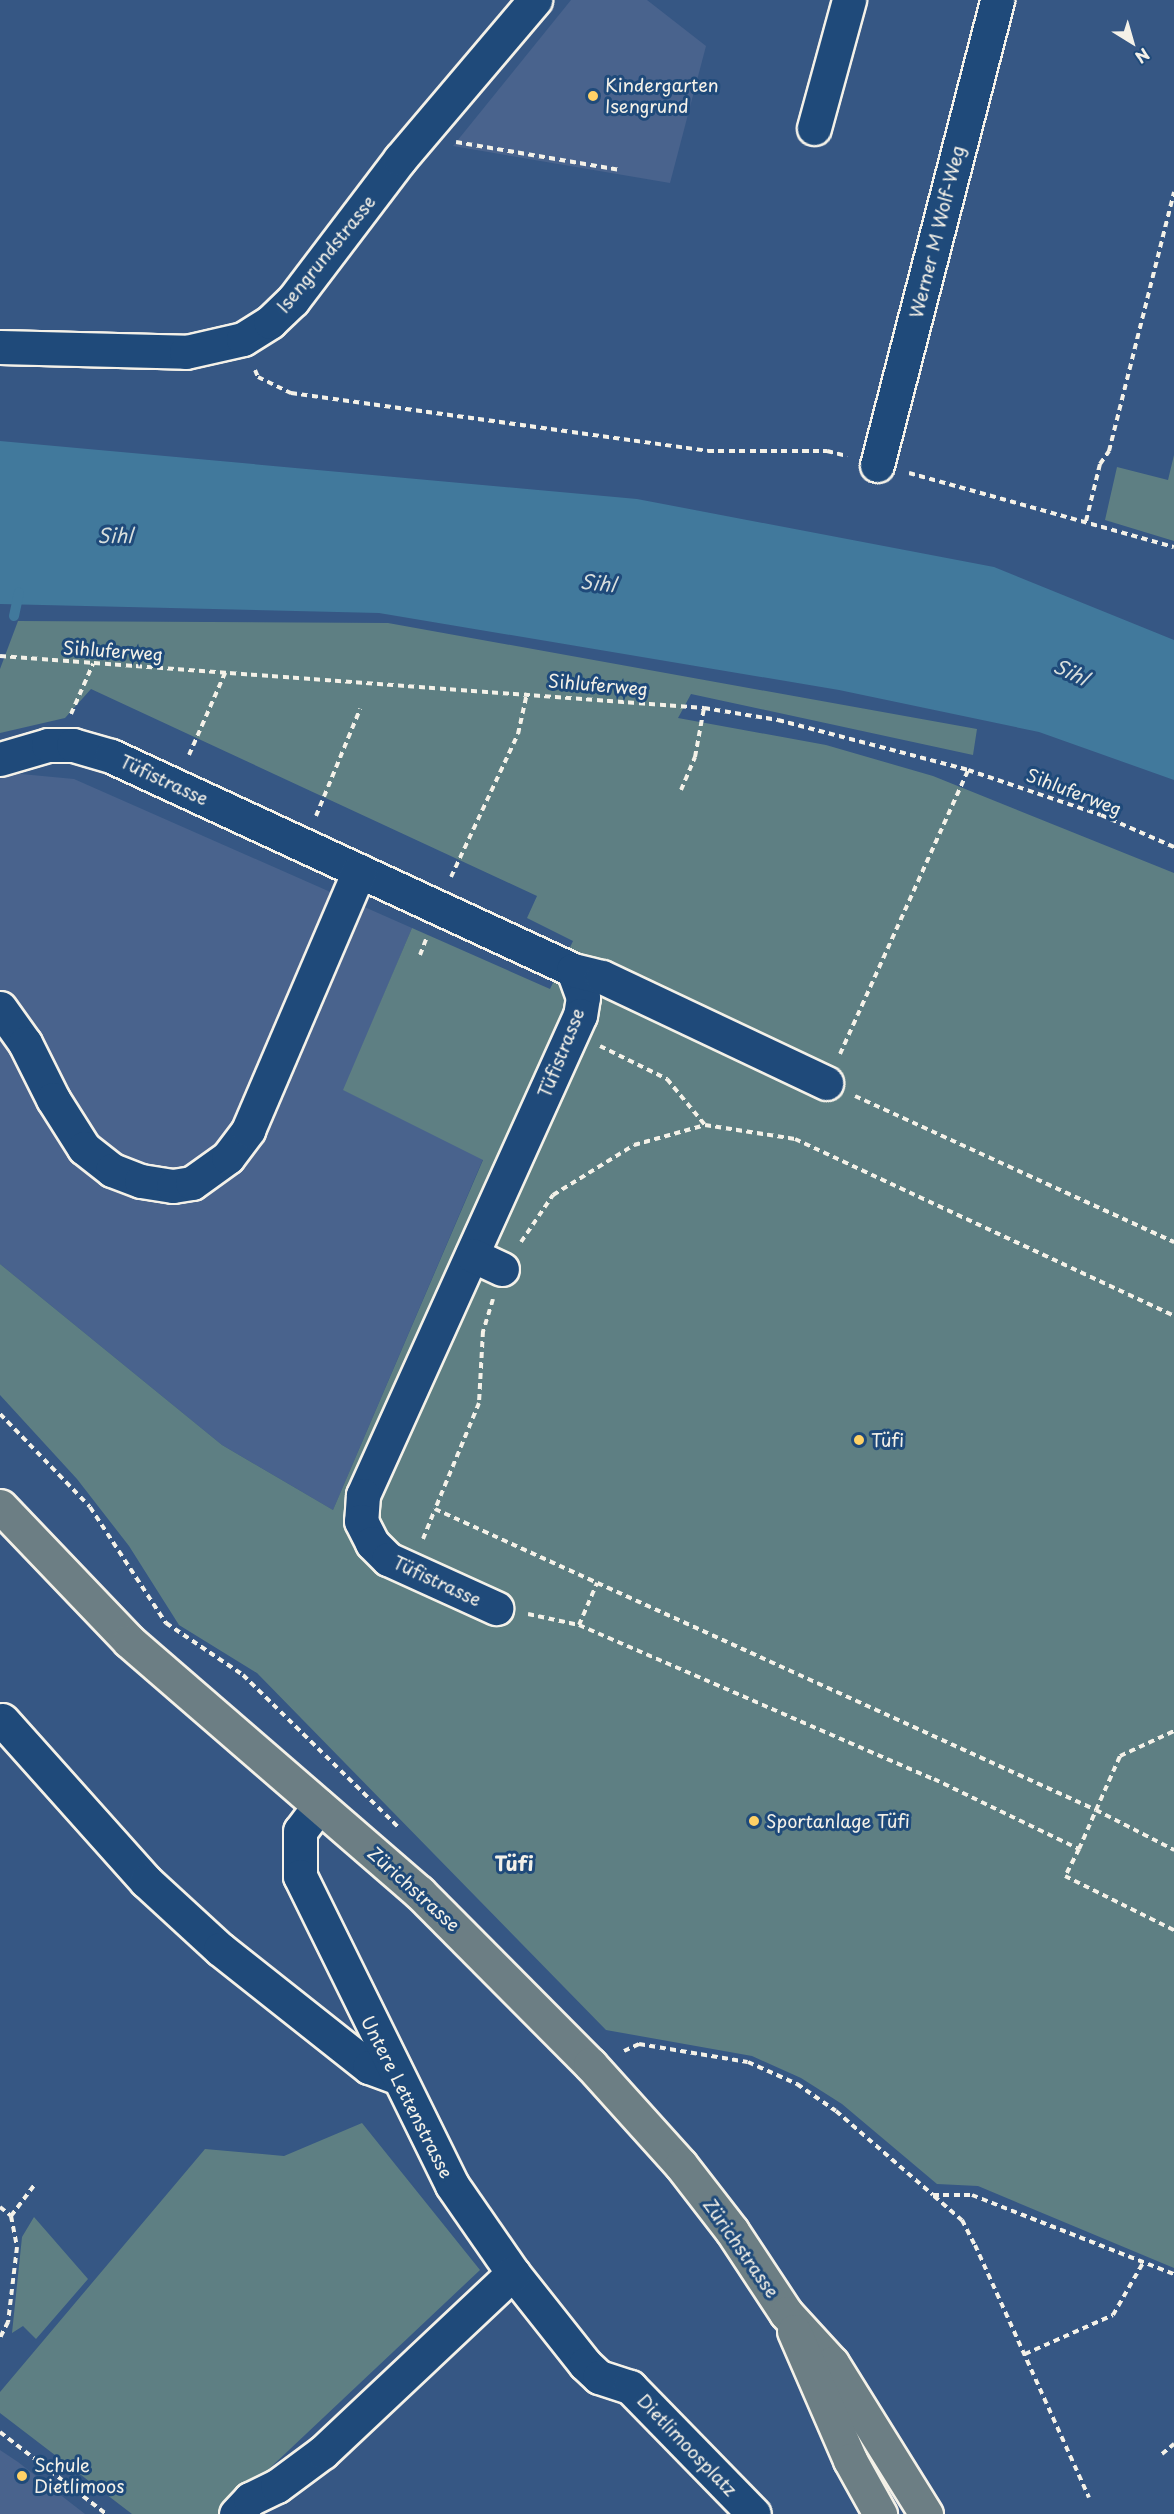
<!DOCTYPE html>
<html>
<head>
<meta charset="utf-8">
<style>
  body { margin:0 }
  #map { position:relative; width:1174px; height:2514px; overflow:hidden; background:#365784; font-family:"Playpen Sans",sans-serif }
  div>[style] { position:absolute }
  .built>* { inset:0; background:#49638d }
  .green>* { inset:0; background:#5e7f83 }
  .water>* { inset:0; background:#41799c }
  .stream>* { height:10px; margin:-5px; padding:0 5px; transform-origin:5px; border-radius:5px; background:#41799c }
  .path>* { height:4px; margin-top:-2px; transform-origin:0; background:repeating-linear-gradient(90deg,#f4f1e8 0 6px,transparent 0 10.5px) }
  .roads { filter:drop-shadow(2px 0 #f4f1e8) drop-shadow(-2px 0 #f4f1e8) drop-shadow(0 2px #f4f1e8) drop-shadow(0 -2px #f4f1e8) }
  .minor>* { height:33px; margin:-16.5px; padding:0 16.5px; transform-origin:16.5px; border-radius:16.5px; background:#1f4a7a }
  .major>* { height:33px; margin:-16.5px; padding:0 16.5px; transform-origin:16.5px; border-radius:16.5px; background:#6c7e84 }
  .dots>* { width:16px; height:16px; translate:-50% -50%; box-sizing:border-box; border:3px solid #1f4a7a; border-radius:50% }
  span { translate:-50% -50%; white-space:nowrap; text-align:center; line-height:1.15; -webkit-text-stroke:6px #1f4a7a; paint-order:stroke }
  .poi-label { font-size:18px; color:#f4f1e8 }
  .left { translate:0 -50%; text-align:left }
  .street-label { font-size:18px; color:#f4f1e8 }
  .water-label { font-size:20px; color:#d9dfdd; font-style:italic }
  .neighbourhood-label { font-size:20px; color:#f4f1e8; font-weight:700 }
  .north { position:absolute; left:1102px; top:12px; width:60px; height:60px; -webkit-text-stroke:4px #1f4a7a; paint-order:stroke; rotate:143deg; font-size:16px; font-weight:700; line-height:24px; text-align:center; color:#f4f1e8 }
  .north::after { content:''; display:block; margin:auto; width:21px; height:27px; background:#f4f1e8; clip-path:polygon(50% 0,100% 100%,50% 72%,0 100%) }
</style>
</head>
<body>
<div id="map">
  <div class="built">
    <div style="clip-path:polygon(571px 0,647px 0,706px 46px,670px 183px,453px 146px)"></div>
    <div style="clip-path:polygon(0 772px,74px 779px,412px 928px,344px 1090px,483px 1159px,333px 1510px,222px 1445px,0 1264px)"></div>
    <div style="clip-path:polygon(0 2450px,18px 2462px,85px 2514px,0 2514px)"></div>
  </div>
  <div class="green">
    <div style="clip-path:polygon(1174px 455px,1174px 541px,1105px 520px,1117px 467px,1168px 480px)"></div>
    <div style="clip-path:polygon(18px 621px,388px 623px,977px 729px,973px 755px,691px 694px,678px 718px,826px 745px,933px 776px,1174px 873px,1174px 2268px,978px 2186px,937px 2184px,842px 2104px,801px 2078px,752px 2056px,606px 2030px,257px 1673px,179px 1625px,129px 1546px,77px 1479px,0 1395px,0 1264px,222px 1445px,333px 1510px,483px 1160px,343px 1090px,412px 928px,550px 989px,573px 941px,527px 918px,537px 896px,91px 689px,65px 718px,0 733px,0 669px)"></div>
    <div style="clip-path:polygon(362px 2123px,480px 2270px,221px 2514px,132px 2514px,0 2413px,0 2392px,205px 2149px,284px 2156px)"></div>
    <div style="clip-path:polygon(34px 2217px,88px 2279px,36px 2339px,23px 2326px,12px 2333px,22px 2237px)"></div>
  </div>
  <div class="water">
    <div style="clip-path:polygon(0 441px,637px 499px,994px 567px,1174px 640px,1174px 780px,1039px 732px,839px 690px,379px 613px,0 604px)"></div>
  </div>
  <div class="stream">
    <div style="left:14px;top:616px;width:24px;rotate:-78deg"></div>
  </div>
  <div class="path">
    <div style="left:456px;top:142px;width:165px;rotate:9.7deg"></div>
    <div style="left:255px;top:370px;width:8px;rotate:67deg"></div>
    <div style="left:258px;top:377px;width:37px;rotate:26deg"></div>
    <div style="left:291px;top:393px;width:421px;rotate:7.9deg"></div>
    <div style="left:708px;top:451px;width:119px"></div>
    <div style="left:827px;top:451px;width:21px;rotate:14deg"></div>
    <div style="left:909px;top:473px;width:275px;rotate:15.6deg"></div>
    <div style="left:1086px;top:521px;width:59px;rotate:-76.2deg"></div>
    <div style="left:1100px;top:464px;width:16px;rotate:-55deg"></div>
    <div style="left:1109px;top:451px;width:267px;rotate:-75.9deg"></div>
    <div style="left:0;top:656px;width:706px;rotate:4.22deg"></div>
    <div style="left:704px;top:708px;width:75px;rotate:9.2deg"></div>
    <div style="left:778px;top:720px;width:196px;rotate:14.7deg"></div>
    <div style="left:968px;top:770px;width:140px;rotate:18.7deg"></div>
    <div style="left:1101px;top:815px;width:80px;rotate:23.7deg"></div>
    <div style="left:71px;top:714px;width:55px;rotate:-66.3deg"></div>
    <div style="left:189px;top:755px;width:90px;rotate:-66.3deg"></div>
    <div style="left:681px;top:790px;width:36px;rotate:-67deg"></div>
    <div style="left:695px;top:757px;width:50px;rotate:-79.6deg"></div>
    <div style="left:316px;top:816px;width:116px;rotate:-67.6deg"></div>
    <div style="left:451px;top:877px;width:158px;rotate:-64.9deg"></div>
    <div style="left:518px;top:734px;width:42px;rotate:-77.6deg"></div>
    <div style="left:420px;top:955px;width:17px;rotate:-69deg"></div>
    <div style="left:600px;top:1046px;width:75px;rotate:26.2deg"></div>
    <div style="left:667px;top:1079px;width:60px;rotate:50.4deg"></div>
    <div style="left:840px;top:1054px;width:312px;rotate:-65.7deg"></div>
    <div style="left:855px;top:1096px;width:351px;rotate:24.6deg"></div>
    <div style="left:521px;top:1242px;width:57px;rotate:-55.8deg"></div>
    <div style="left:553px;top:1195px;width:95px;rotate:-31.7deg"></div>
    <div style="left:634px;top:1145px;width:74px;rotate:-15.7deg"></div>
    <div style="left:705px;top:1125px;width:91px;rotate:8.8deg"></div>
    <div style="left:795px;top:1139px;width:418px;rotate:25deg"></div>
    <div style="left:493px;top:1299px;width:34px;rotate:107deg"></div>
    <div style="left:483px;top:1331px;width:72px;rotate:93.2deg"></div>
    <div style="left:479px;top:1403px;width:115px;rotate:112.5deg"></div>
    <div style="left:435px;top:1509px;width:726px;rotate:24.48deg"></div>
    <div style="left:1096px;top:1810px;width:59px;rotate:-66deg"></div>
    <div style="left:1120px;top:1756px;width:60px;rotate:-24.8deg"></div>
    <div style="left:0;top:1414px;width:129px;rotate:45.9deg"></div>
    <div style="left:90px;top:1507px;width:139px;rotate:56.8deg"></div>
    <div style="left:166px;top:1623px;width:93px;rotate:34deg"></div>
    <div style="left:243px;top:1675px;width:217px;rotate:44.4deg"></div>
    <div style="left:423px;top:1539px;width:32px;rotate:-68deg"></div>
    <div style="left:528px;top:1614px;width:52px;rotate:12.2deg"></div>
    <div style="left:579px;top:1625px;width:387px;rotate:23.5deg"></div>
    <div style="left:934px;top:1779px;width:161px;rotate:25.8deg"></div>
    <div style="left:1079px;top:1849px;width:30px;rotate:117deg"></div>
    <div style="left:1065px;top:1876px;width:122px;rotate:26.4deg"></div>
    <div style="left:579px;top:1625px;width:46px;rotate:-66.8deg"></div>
    <div style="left:1079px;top:1849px;width:43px;rotate:-66.4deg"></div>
    <div style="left:1096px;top:1810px;width:88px;rotate:27.1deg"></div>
    <div style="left:624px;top:2051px;width:17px;rotate:-25deg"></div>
    <div style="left:639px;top:2044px;width:110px;rotate:9.4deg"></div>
    <div style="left:748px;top:2062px;width:54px;rotate:24.2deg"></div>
    <div style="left:797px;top:2084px;width:47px;rotate:34.7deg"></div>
    <div style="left:836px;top:2111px;width:128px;rotate:40.9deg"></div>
    <div style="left:933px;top:2195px;width:39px"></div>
    <div style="left:972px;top:2195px;width:217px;rotate:21.4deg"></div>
    <div style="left:934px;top:2196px;width:37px;rotate:41deg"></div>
    <div style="left:962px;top:2220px;width:28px;rotate:63deg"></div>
    <div style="left:975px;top:2245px;width:277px;rotate:65.7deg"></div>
    <div style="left:0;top:2207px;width:14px;rotate:39deg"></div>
    <div style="left:11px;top:2216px;width:32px;rotate:79deg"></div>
    <div style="left:17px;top:2247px;width:76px;rotate:96.8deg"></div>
    <div style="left:8px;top:2322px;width:18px;rotate:117deg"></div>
    <div style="left:11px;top:2216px;width:40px;rotate:-53deg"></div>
    <div style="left:1025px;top:2354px;width:96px;rotate:-23.9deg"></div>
    <div style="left:1113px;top:2315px;width:62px;rotate:-60.1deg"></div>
    <div style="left:0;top:2432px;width:134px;rotate:37.7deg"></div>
    <div style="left:1162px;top:2454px;width:16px;rotate:-40deg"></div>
  </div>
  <div class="roads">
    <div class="minor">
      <div style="left:814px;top:128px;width:133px;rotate:-74.7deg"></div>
      <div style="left:0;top:347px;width:186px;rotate:1.5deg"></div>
      <div style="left:186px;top:352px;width:58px;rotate:-12.8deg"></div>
      <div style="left:243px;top:339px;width:32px;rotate:-32deg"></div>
      <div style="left:270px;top:322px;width:32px;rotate:-44deg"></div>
      <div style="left:293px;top:300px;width:177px;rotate:-52.8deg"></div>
      <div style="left:400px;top:159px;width:209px;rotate:-49.7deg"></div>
      <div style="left:877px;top:465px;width:480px;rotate:-75.5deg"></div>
      <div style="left:0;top:759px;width:50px;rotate:-16.3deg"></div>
      <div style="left:48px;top:745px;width:25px"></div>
      <div style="left:73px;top:745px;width:40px;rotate:16deg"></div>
      <div style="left:111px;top:756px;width:509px;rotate:24.85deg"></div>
      <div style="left:573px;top:970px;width:29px;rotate:70deg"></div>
      <div style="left:583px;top:997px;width:18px;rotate:99deg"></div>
      <div style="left:580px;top:1015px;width:527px;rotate:114.33deg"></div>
      <div style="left:363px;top:1495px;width:26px;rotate:94deg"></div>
      <div style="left:361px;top:1521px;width:25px;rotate:63deg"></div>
      <div style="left:372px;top:1543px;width:23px;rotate:45deg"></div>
      <div style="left:388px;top:1559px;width:119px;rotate:24.4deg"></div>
      <div style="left:573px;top:970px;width:30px;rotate:14deg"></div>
      <div style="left:602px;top:977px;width:248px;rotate:25.3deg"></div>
      <div style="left:0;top:1008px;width:43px;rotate:54.5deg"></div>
      <div style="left:25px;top:1043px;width:63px;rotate:63.4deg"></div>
      <div style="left:53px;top:1099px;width:58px;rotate:57.7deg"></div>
      <div style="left:84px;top:1148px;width:36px;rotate:38deg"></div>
      <div style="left:112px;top:1170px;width:31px;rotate:21deg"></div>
      <div style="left:141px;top:1181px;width:32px;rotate:9deg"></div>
      <div style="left:173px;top:1186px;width:19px;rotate:-9deg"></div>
      <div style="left:192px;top:1183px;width:44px;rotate:-35.8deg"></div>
      <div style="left:228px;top:1157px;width:34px;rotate:-53deg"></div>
      <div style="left:248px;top:1130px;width:282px;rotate:-66.8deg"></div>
      <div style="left:472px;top:1255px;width:33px;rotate:25deg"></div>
      <div style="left:2px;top:1720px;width:216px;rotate:48.2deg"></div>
      <div style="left:146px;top:1881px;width:100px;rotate:42.6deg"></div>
      <div style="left:220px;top:1949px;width:190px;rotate:38.4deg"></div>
      <div style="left:369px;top:2067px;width:29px;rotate:20deg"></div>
      <div style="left:319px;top:1806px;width:31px;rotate:127deg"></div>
      <div style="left:300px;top:1831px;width:45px;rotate:90deg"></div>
      <div style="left:300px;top:1876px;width:344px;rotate:63.8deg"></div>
      <div style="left:452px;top:2185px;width:107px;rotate:55.3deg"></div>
      <div style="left:513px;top:2273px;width:116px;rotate:51.6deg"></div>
      <div style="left:585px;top:2364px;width:19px;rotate:43deg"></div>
      <div style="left:599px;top:2377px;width:33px;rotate:18deg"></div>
      <div style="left:630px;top:2387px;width:177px;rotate:45.7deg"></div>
      <div style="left:236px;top:2514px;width:21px;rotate:-47deg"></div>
      <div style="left:250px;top:2499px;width:30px;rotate:-26deg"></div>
      <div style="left:277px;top:2486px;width:57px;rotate:-36.5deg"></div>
      <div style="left:323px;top:2452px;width:261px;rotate:-43.3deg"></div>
    </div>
    <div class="major">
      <div style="left:0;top:1506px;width:187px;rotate:46.3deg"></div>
      <div style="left:129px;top:1641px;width:384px;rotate:40.9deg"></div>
      <div style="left:419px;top:1892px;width:243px;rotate:45.2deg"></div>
      <div style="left:590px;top:2064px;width:136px;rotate:48deg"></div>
      <div style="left:681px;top:2165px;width:83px;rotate:52.3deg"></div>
      <div style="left:732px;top:2231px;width:98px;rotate:56.6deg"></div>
      <div style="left:786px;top:2313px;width:68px;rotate:47.4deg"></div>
      <div style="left:832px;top:2363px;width:178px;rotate:58.1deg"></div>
      <div style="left:794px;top:2331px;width:141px;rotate:66.5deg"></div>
      <div style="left:850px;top:2460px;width:62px;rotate:60.9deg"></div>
    </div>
  </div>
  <div class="dots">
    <div style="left:593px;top:96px;background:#ffd166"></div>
    <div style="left:859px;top:1440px;background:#ffd166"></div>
    <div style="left:754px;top:1821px;background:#ffd166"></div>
    <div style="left:22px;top:2476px;background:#ffd166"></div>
  </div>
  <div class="poi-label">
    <span class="left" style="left:605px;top:96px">Kindergarten<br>Isengrund</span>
    <span class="left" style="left:871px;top:1440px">Tüfi</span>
    <span class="left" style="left:766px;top:1821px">Sportanlage Tüfi</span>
    <span class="left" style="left:34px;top:2476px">Schule<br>Dietlimoos</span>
  </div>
  <div class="street-label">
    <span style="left:937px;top:232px;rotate:-76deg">Werner M Wolf-Weg</span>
    <span style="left:326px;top:254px;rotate:-51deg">Isengrundstrasse</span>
    <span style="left:113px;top:651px;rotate:4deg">Sihluferweg</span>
    <span style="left:598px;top:685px;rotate:5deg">Sihluferweg</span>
    <span style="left:164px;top:780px;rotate:25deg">Tüfistrasse</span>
    <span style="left:1074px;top:792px;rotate:21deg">Sihluferweg</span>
    <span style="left:561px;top:1053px;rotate:-68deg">Tüfistrasse</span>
    <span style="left:437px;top:1581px;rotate:25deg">Tüfistrasse</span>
    <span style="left:414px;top:1889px;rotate:42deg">Zürichstrasse</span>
    <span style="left:407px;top:2097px;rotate:63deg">Untere Lettenstrasse</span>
    <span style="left:741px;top:2248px;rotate:55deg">Zürichstrasse</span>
    <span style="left:687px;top:2445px;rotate:46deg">Dietlimoosplatz</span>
  </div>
  <div class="water-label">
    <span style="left:115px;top:535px">Sihl</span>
    <span style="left:598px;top:583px;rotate:6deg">Sihl</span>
    <span style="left:1071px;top:672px;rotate:26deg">Sihl</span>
  </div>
  <div class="neighbourhood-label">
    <span style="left:514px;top:1863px">Tüfi</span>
  </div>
  <div class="north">N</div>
</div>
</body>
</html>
